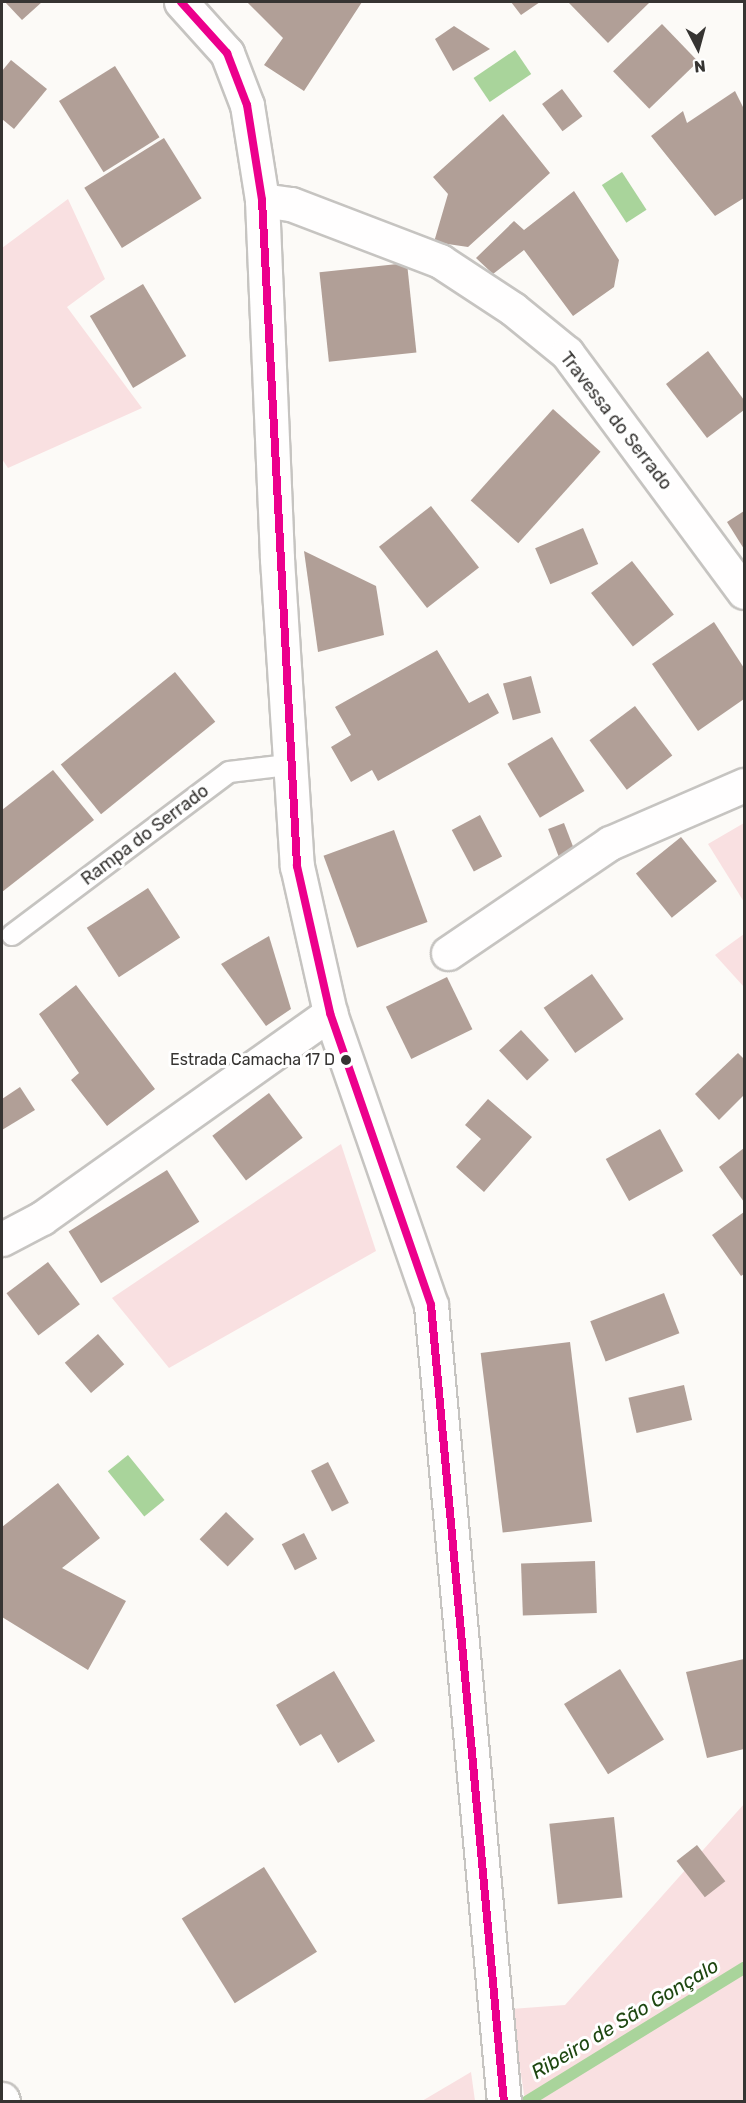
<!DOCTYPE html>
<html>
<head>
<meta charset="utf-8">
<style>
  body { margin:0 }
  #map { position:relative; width:746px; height:2103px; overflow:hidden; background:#fcfaf7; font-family:Rubik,sans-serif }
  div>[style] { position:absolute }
  .green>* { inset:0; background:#f9e0e1 }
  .water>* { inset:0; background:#a9d49b; transform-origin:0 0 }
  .stream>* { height:12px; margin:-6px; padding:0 6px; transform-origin:6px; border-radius:6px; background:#a9d49b }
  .building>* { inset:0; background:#b19f97; transform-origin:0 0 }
  .roads { filter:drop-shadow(2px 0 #c6c4c1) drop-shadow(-2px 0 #c6c4c1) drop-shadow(0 2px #c6c4c1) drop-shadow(0 -2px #c6c4c1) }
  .service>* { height:20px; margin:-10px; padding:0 10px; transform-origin:10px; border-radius:10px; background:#fffefe }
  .minor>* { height:33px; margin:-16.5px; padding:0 16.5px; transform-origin:16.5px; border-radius:16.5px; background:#fffefe }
  .tertiary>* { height:33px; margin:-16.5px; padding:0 16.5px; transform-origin:16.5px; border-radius:16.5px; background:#fffefe }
  .trunk>* { height:33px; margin:-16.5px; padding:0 16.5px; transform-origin:16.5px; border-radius:16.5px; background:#fffefe }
  .bus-1>* { height:8px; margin:-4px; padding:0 4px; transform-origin:4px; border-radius:4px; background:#ec008c }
  .dots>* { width:16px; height:16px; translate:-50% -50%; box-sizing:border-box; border:3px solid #fff; border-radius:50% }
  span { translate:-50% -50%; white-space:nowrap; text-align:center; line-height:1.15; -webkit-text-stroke:6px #fff; paint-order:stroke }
  .bus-label { font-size:16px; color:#363432 }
  .right { translate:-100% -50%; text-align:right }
  .street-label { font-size:18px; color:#363432 }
  .water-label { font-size:20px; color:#1e4711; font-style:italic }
  .frame { position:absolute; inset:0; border:3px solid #363432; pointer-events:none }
  .north { position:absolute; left:668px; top:18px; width:60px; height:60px; -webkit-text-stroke:4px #fff; paint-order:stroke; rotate:174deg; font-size:16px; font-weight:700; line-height:24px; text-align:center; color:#363432 }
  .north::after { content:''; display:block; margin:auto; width:21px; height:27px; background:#363432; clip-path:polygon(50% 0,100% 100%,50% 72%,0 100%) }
</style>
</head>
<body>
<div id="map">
  <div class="green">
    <div style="clip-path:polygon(68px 199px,105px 279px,67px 307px,142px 408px,8px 468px,2px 459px,2px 248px)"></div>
    <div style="clip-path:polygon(744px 823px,744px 902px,708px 844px)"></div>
    <div style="clip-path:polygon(744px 934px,744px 987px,715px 955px)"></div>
    <div style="clip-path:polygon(341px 1144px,376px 1251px,169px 1368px,112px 1298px)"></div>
    <div style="clip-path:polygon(744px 1804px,744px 2101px,525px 2101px,511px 2009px,565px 2005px)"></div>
    <div style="clip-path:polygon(471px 2072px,475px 2101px,422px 2101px)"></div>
  </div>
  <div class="water">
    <div style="left:515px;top:50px;width:29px;height:50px;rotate:56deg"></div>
    <div style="left:622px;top:172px;width:45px;height:24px;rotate:57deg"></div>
    <div style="left:128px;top:1455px;width:58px;height:26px;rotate:51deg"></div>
  </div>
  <div class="stream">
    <div style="left:526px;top:2102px;width:256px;rotate:-31.6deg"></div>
  </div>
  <div class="building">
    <div style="clip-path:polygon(5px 2px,42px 2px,22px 20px)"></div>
    <div style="clip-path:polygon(247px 2px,362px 2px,304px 91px,264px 65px,283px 38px)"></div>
    <div style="clip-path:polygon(511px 2px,540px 2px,521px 15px)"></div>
    <div style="clip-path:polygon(650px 2px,608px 43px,569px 3px,570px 2px)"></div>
    <div style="left:662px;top:24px;width:52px;height:68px;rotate:46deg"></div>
    <div style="clip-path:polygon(454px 26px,490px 49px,453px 71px,435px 39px)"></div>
    <div style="clip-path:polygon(11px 60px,47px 89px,14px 129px,2px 119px,2px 71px)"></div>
    <div style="left:115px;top:66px;width:84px;height:66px;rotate:58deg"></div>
    <div style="left:562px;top:89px;width:34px;height:25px;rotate:53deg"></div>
    <div style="clip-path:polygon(735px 91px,744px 109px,744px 198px,715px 216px,651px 136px,683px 111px,687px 123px)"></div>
    <div style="clip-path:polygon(503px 114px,550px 173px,468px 247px,434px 242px,448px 194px,433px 177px)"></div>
    <div style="left:164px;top:138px;width:71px;height:94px;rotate:58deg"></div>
    <div style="clip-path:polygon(574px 191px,619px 260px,614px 287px,573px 316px,524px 250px,493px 274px,476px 258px,514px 221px,524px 230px)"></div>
    <div style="left:407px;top:263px;width:90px;height:88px;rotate:84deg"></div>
    <div style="left:143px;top:284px;width:84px;height:62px;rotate:59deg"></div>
    <div style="clip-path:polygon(708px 351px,744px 400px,744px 410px,707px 438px,666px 384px)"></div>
    <div style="left:553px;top:409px;width:64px;height:123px;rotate:42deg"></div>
    <div style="left:431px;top:506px;width:78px;height:66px;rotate:52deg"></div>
    <div style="clip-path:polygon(744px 511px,744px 549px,727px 522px)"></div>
    <div style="left:583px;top:528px;width:39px;height:52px;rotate:67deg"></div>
    <div style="clip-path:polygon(304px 551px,376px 586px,384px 635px,318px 652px)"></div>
    <div style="left:632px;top:561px;width:68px;height:52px;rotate:52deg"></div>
    <div style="clip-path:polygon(714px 622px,744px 668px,744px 699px,698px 731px,652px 664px)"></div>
    <div style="clip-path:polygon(437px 650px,469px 703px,488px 693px,499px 713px,378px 781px,372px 770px,351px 782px,331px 747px,351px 735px,335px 707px)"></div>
    <div style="left:175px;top:672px;width:64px;height:147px;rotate:51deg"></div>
    <div style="left:531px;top:676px;width:38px;height:29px;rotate:75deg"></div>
    <div style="left:635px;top:706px;width:62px;height:57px;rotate:53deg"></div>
    <div style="left:552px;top:737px;width:63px;height:52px;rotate:59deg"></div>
    <div style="clip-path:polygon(53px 770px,94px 820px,2px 892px,2px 810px)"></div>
    <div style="left:480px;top:815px;width:47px;height:32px;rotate:62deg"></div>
    <div style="left:564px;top:823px;width:30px;height:17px;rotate:69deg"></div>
    <div style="left:394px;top:830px;width:98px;height:75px;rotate:70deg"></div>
    <div style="left:681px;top:837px;width:57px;height:58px;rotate:51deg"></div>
    <div style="left:148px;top:888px;width:59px;height:73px;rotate:57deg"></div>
    <div style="clip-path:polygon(269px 936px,291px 1009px,266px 1026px,221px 964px)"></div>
    <div style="left:592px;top:974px;width:55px;height:59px;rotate:55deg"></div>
    <div style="left:447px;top:977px;width:58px;height:68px;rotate:64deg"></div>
    <div style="clip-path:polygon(76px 985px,155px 1089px,107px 1126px,71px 1080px,79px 1073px,39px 1014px)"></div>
    <div style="left:521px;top:1030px;width:41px;height:30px;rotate:47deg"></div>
    <div style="clip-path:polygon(738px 1053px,744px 1059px,744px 1095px,719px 1120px,695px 1094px)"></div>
    <div style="clip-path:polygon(20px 1087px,35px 1110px,2px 1130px,2px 1099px)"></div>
    <div style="left:269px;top:1093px;width:56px;height:71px;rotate:53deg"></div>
    <div style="clip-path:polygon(488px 1099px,532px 1137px,484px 1192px,456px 1167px,481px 1139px,465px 1125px)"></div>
    <div style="left:660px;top:1129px;width:48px;height:62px;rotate:61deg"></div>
    <div style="clip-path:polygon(744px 1148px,744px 1202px,719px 1167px)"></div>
    <div style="left:167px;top:1170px;width:61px;height:116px;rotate:58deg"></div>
    <div style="clip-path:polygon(744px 1212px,744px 1274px,741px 1276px,712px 1235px)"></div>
    <div style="left:48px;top:1262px;width:53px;height:52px;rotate:53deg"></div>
    <div style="left:664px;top:1293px;width:43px;height:79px;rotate:69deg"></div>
    <div style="left:98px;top:1334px;width:40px;height:44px;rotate:49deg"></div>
    <div style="left:570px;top:1342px;width:181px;height:90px;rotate:83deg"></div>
    <div style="left:684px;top:1385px;width:36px;height:57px;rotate:77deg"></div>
    <div style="left:328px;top:1462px;width:46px;height:19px;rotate:63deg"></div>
    <div style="clip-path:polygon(58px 1483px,100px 1538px,62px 1568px,126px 1601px,88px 1670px,2px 1617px,2px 1527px)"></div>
    <div style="left:226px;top:1512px;width:39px;height:38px;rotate:44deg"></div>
    <div style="left:304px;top:1533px;width:29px;height:25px;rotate:63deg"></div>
    <div style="left:595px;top:1561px;width:52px;height:74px;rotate:88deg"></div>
    <div style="clip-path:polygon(744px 1659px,744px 1749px,707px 1758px,686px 1672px)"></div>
    <div style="left:620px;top:1669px;width:83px;height:66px;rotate:58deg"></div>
    <div style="clip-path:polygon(334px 1671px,375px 1741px,338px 1763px,321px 1734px,300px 1746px,276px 1705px)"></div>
    <div style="left:614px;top:1817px;width:81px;height:65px;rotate:84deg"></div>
    <div style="left:697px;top:1845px;width:46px;height:26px;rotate:52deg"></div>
    <div style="left:264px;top:1867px;width:100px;height:97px;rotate:58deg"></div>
  </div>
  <div class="roads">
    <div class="service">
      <div style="left:12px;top:935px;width:271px;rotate:-36.9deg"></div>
      <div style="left:229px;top:772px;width:59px;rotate:-6.8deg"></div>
    </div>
    <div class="minor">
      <div style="left:262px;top:200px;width:29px;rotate:8deg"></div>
      <div style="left:291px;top:204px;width:160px;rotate:20.9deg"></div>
      <div style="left:440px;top:261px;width:87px;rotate:33.3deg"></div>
      <div style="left:513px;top:309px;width:70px;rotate:39.2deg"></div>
      <div style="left:567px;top:353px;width:297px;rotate:53.5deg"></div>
      <div style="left:448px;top:953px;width:196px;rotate:-34.2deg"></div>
      <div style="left:610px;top:843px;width:146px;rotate:-23.4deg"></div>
      <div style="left:2px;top:1239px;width:45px;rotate:-27.7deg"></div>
      <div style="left:42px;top:1218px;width:354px;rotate:-35.4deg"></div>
    </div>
    <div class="tertiary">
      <div style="left:181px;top:2px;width:69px;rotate:48deg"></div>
      <div style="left:227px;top:53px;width:56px;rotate:69deg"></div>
      <div style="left:247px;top:105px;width:96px;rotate:81deg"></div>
      <div style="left:262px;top:200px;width:359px;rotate:87.6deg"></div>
      <div style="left:277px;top:559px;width:308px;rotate:86.3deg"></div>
      <div style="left:297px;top:866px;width:151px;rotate:77.3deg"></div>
      <div style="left:330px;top:1013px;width:309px;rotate:70.9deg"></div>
      <div style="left:431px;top:1305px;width:800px;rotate:84.77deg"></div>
    </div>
    <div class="trunk">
      <div style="left:2px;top:2099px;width:3px;rotate:72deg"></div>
    </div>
  </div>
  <div class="bus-1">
    <div style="left:181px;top:2px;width:69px;rotate:48deg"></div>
    <div style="left:227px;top:53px;width:56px;rotate:69deg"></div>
    <div style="left:247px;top:105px;width:96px;rotate:81deg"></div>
    <div style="left:262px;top:200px;width:667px;rotate:86.99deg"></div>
    <div style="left:297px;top:866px;width:151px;rotate:77.3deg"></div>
    <div style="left:330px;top:1013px;width:309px;rotate:70.9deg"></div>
    <div style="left:431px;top:1305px;width:800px;rotate:84.77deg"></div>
  </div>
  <div class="dots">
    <div style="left:346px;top:1060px;background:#363432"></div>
  </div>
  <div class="bus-label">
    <span class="right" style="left:335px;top:1060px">Estrada Camacha 17 D</span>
  </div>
  <div class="street-label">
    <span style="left:616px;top:421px;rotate:52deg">Travessa do Serrado</span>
    <span style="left:145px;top:835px;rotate:-37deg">Rampa do Serrado</span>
  </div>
  <div class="water-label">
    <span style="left:625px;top:2019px;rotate:-31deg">Ribeiro de São Gonçalo</span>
  </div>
  <div class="frame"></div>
  <div class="north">N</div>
</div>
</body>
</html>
